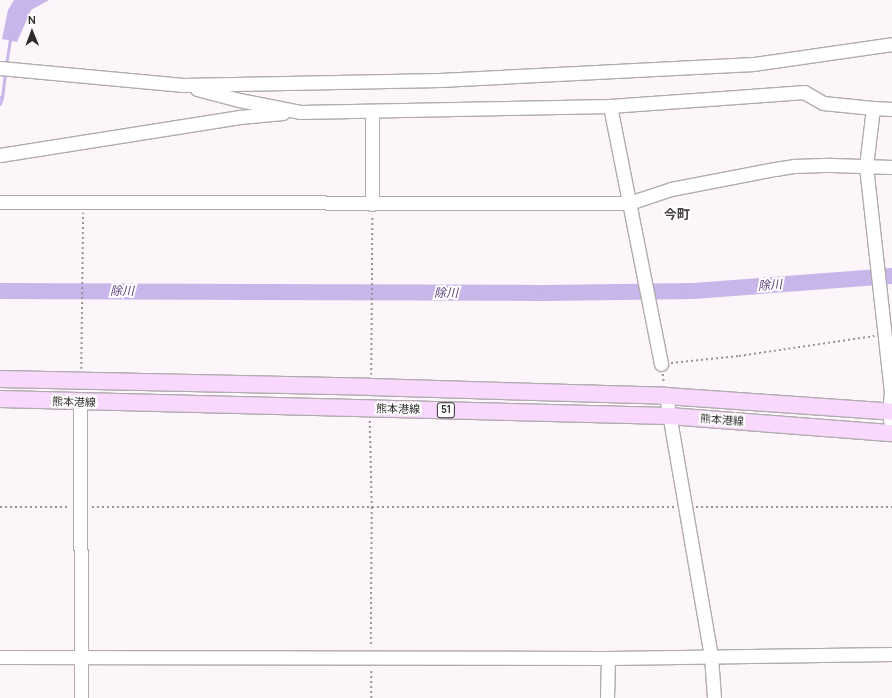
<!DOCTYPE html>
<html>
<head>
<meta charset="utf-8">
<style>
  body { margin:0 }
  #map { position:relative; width:892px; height:698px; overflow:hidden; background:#fcf5f9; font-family:Manrope,"Noto Sans JP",sans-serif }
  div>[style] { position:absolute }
  .water>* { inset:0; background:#c8b5ea }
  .stream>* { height:2.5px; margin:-1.25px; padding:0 1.25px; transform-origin:1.25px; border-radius:1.25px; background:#c8b5ea }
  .river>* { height:16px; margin:-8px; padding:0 8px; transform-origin:8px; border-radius:8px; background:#c8b5ea }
  .path>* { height:1.5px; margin-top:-0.75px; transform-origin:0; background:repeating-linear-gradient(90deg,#999497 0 2px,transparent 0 5px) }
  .roads { filter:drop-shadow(1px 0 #b1abaf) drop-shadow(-1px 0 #b1abaf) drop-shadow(0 1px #b1abaf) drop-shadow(0 -1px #b1abaf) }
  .minor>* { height:13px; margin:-6.5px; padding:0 6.5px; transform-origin:6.5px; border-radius:6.5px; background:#fff }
  .major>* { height:16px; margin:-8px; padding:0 8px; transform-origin:8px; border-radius:8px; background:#f8d9fd }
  span { translate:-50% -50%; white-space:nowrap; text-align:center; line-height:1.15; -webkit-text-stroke:4px #fff; paint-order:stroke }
  .shield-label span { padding:1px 3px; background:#fff; border:1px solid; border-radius:3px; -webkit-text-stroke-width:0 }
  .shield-label { font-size:10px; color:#2e2b2d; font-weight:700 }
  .street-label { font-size:11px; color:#2e2b2d }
  .water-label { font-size:12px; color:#55397a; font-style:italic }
  .quarter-label { font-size:13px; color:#454043; font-weight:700 }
  .north { position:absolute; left:12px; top:12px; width:40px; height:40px; -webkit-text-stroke:3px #fff; paint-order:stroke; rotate:359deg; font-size:11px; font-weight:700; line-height:16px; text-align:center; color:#2e2b2d }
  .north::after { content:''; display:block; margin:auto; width:14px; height:18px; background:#2e2b2d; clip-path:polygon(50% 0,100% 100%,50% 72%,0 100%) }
</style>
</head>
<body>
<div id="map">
  <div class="water">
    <div style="clip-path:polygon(14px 0,49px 0,31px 10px,17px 42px,2px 39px,8px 10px)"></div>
  </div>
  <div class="stream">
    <div style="left:6px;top:65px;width:25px;rotate:-81deg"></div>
    <div style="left:0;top:97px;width:2px;rotate:27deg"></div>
    <div style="left:2px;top:98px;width:26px;rotate:-83deg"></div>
    <div style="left:0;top:104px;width:6px;rotate:-72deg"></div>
  </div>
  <div class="river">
    <div style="left:0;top:291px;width:544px;rotate:0.21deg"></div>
    <div style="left:544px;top:293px;width:149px;rotate:-0.8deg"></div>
    <div style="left:693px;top:291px;width:200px;rotate:-4.3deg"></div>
  </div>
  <div class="path">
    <div style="left:671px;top:363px;width:68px;rotate:-5.9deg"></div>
    <div style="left:739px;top:356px;width:137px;rotate:-8.4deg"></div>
    <div style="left:81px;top:369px;width:156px;rotate:-89.3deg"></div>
    <div style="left:663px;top:374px;width:10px;rotate:84deg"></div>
    <div style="left:371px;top:375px;width:160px;rotate:-89.6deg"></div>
    <div style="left:370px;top:421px;width:86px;rotate:88.7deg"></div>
    <div style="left:372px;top:507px;width:140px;rotate:90.4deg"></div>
    <div style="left:0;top:507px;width:70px"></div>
    <div style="left:92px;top:507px;width:582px"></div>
    <div style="left:696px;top:507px;width:196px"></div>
    <div style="left:371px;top:698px;width:29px;rotate:-90deg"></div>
  </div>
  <div class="roads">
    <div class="minor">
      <div style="left:0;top:68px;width:184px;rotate:5.3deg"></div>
      <div style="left:183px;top:85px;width:257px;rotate:-1.1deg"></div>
      <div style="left:440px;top:80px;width:314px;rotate:-2.9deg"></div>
      <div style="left:754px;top:64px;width:139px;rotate:-8.2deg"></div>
      <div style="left:197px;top:89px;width:43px;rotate:14.7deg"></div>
      <div style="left:239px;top:100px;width:62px;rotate:11.1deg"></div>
      <div style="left:300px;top:112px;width:310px;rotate:-1.1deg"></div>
      <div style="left:610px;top:106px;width:195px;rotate:-4.1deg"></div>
      <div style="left:804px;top:92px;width:22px;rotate:30deg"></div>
      <div style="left:823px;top:103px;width:50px;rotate:5.7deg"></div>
      <div style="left:610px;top:106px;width:263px;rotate:78.8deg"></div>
      <div style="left:892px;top:109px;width:19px;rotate:-177deg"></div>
      <div style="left:873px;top:108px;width:58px;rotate:96.9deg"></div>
      <div style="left:866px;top:166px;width:226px;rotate:83.7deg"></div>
      <div style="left:891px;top:391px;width:21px;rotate:95deg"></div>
      <div style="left:889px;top:412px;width:22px;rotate:82deg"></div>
      <div style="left:372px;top:111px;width:93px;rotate:90deg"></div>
      <div style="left:0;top:155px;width:243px;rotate:-9deg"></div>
      <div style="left:240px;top:117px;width:43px;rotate:-5.3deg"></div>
      <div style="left:0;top:202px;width:629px;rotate:0.09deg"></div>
      <div style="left:629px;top:203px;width:44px;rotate:-18.4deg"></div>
      <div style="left:671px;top:189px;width:106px;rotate:-10.9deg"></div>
      <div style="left:775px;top:169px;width:20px;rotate:-9deg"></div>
      <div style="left:795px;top:166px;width:36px;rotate:-2deg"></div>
      <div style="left:831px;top:165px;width:61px;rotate:1.9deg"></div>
      <div style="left:666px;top:396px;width:264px;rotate:80.2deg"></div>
      <div style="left:711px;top:656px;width:42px;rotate:85.9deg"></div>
      <div style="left:80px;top:402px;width:296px;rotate:89.8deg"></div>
      <div style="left:0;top:657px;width:608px;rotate:0.09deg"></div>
      <div style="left:608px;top:658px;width:284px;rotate:-0.8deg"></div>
      <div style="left:607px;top:698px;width:40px;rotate:-88.6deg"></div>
    </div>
    <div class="major">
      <div style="left:0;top:379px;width:370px;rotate:1.2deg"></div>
      <div style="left:370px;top:387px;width:296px;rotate:1.7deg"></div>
      <div style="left:666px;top:396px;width:227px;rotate:4deg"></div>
      <div style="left:0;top:399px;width:669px;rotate:1.46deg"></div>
      <div style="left:669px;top:416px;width:224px;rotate:4.4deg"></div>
    </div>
  </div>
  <div class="shield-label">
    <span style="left:446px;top:410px">51</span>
  </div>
  <div class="street-label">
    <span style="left:74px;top:402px;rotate:2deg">熊本港線</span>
    <span style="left:398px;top:409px;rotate:1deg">熊本港線</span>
    <span style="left:722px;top:420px;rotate:4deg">熊本港線</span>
  </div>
  <div class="water-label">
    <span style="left:770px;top:285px;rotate:-4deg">除川</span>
    <span style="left:122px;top:291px">除川</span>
    <span style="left:446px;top:293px">除川</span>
  </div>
  <div class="quarter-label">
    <span style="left:677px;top:214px">今町</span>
  </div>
  <div class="north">N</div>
</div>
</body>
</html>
